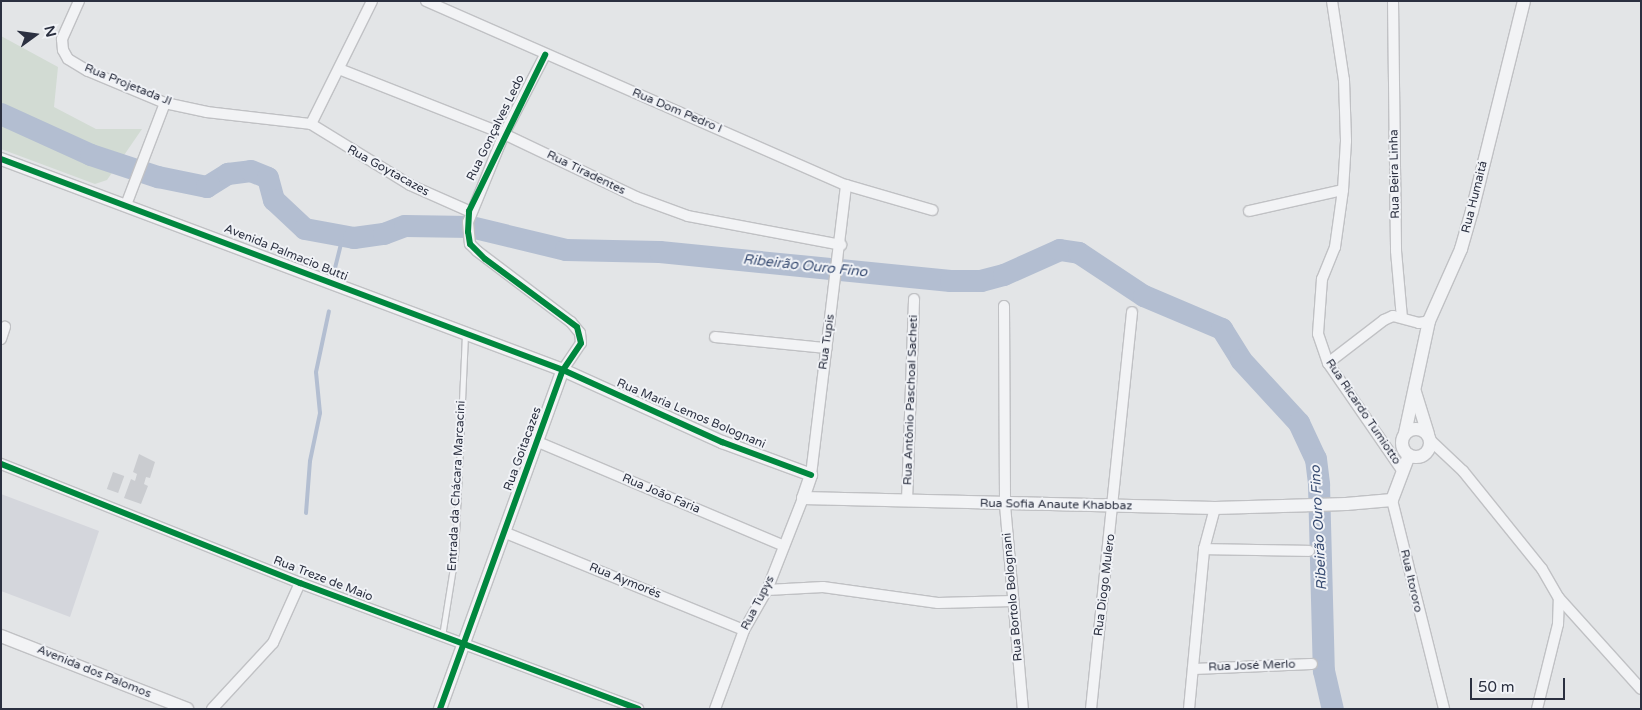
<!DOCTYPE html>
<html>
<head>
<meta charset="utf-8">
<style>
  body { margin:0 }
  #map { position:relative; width:1642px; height:710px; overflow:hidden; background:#e3e5e7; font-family:"Varela Round",sans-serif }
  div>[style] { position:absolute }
  .built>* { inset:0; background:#d4d6dc }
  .green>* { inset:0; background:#d2dbd3 }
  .stream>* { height:4px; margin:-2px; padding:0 2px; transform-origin:2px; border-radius:2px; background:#b3bed1 }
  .river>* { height:22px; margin:-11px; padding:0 11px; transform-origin:11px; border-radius:11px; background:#b3bed1 }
  .building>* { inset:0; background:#caccd0; transform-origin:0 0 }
  .roads { filter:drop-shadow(1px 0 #c0c1c4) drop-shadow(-1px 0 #c0c1c4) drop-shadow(0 1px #c0c1c4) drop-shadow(0 -1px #c0c1c4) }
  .service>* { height:5px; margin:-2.5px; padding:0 2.5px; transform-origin:2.5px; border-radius:2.5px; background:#f2f3f5 }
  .minor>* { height:10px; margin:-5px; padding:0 5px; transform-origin:5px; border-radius:5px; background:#f2f3f5 }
  .tertiary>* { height:12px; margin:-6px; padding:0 6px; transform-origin:6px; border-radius:6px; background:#f2f3f5 }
  .tertiary>.ring { margin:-6px; padding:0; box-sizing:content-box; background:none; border:12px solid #f2f3f5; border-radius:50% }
  .cycleway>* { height:6px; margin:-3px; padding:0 3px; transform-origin:3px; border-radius:3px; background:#00873e }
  span { translate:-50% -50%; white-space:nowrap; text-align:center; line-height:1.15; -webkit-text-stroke:4px #f1f3f7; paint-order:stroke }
  .street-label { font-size:12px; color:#2b3040 }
  .water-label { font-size:14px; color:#374b71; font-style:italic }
  .frame { position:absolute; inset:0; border:2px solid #2b3040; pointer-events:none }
  .north { position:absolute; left:10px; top:10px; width:50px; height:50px; -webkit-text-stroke:4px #f1f3f7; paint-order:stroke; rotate:76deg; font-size:14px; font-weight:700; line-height:20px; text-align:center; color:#2b3040 }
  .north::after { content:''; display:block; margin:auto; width:18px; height:22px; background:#2b3040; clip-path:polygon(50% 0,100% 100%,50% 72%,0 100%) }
  .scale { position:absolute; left:1470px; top:678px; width:95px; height:22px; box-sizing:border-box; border:2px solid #2b3040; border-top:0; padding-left:6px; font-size:15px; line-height:18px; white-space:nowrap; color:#2b3040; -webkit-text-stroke:4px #f1f3f7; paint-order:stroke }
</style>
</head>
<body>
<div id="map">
  <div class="built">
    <div style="clip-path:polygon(1px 494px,99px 531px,70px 617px,1px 591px)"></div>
  </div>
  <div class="green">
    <div style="clip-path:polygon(1px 36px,58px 67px,54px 107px,96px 129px,142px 129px,107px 180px,95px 184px,1px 149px)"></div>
  </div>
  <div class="stream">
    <div style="left:335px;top:268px;width:33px;rotate:-76deg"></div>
    <div style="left:306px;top:513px;width:52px;rotate:-85.6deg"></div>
    <div style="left:310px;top:461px;width:49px;rotate:-78.2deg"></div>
    <div style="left:320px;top:413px;width:41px;rotate:-95.6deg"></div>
    <div style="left:316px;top:372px;width:62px;rotate:-78deg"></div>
  </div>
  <div class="river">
    <div style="left:1px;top:114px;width:99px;rotate:24.5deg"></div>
    <div style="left:91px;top:155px;width:71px;rotate:18.2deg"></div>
    <div style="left:158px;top:177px;width:50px;rotate:11.5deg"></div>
    <div style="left:207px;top:187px;width:25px;rotate:-32deg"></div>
    <div style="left:228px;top:174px;width:23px;rotate:-7deg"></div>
    <div style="left:251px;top:171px;width:18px;rotate:22deg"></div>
    <div style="left:268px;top:178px;width:23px;rotate:75deg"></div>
    <div style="left:274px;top:200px;width:42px;rotate:43.1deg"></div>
    <div style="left:305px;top:229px;width:50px;rotate:10.4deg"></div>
    <div style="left:354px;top:238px;width:30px;rotate:-8deg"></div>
    <div style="left:384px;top:234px;width:22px;rotate:-21deg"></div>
    <div style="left:405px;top:226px;width:66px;rotate:0.9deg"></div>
    <div style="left:471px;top:227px;width:98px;rotate:13.6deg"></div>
    <div style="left:566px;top:250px;width:94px;rotate:1.2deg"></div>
    <div style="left:660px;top:252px;width:292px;rotate:5.7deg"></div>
    <div style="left:951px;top:281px;width:30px"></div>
    <div style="left:981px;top:281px;width:24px;rotate:-15deg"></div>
    <div style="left:1004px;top:275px;width:61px;rotate:-24.1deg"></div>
    <div style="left:1060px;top:250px;width:19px;rotate:9deg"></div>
    <div style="left:1079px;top:253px;width:78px;rotate:33.5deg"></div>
    <div style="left:1144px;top:296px;width:85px;rotate:22.9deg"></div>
    <div style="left:1222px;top:329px;width:36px;rotate:58deg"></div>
    <div style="left:1241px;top:360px;width:86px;rotate:47.4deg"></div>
    <div style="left:1299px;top:423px;width:40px;rotate:65deg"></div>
    <div style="left:1316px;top:459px;width:26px;rotate:83deg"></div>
    <div style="left:1319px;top:485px;width:186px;rotate:88.5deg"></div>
    <div style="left:1324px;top:671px;width:39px;rotate:77deg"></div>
  </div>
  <div class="building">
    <div style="clip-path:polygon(139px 454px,155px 462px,150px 478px,146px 477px,144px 484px,148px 486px,141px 504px,124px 498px,131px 479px,135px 481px,137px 474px,133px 472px)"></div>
    <div style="left:113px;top:472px;width:12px;height:18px;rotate:20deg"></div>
  </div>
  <div class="roads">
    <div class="service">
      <div style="left:442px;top:636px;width:82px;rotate:-80.9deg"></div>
      <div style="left:455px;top:555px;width:219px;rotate:-87.4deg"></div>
    </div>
    <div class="minor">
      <div style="left:79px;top:1px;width:42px;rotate:114.1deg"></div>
      <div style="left:62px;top:39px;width:11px;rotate:85deg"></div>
      <div style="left:63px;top:50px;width:10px;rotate:61deg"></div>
      <div style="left:68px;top:59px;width:23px;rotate:31deg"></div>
      <div style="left:88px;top:71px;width:83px;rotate:22.6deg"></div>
      <div style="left:165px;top:103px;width:43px;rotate:12.1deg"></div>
      <div style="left:207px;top:112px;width:105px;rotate:6.6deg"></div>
      <div style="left:426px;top:1px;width:459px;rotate:23.7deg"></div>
      <div style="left:846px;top:185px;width:90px;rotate:16.2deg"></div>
      <div style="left:1332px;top:1px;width:80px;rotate:81.4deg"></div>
      <div style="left:1344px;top:80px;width:61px;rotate:88.1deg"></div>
      <div style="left:1346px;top:141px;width:49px;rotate:93.5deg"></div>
      <div style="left:1343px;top:190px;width:58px;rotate:98deg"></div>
      <div style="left:1335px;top:247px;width:35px;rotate:112deg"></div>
      <div style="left:1322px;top:279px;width:55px;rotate:94.2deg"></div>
      <div style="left:1318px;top:334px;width:31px;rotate:71deg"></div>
      <div style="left:1328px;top:363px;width:129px;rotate:55.4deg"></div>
      <div style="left:1393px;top:1px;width:250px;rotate:89.3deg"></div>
      <div style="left:1396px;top:251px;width:67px;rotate:84.9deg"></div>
      <div style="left:545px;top:55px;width:89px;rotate:117.4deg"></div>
      <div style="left:504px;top:134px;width:95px;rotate:112.2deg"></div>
      <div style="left:468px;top:222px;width:22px;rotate:85deg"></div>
      <div style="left:470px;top:244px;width:10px;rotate:45deg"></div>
      <div style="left:477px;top:251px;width:118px;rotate:37.1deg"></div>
      <div style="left:571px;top:322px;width:14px;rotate:51deg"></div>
      <div style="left:580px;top:333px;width:10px;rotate:84deg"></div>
      <div style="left:581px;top:343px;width:32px;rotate:124deg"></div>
      <div style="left:339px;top:69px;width:177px;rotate:21.5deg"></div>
      <div style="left:504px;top:134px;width:146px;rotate:25.5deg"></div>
      <div style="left:636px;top:197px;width:55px;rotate:20.1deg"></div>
      <div style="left:688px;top:216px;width:156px;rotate:10.7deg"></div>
      <div style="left:311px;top:124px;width:116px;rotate:31.6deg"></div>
      <div style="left:410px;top:185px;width:64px;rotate:23.8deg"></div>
      <div style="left:311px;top:124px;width:137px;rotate:-63.6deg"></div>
      <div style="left:126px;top:205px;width:109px;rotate:-69.1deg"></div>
      <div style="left:1249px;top:211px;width:96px;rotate:-12.6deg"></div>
      <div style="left:1004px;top:306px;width:199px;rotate:89.7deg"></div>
      <div style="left:1005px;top:505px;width:205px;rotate:85deg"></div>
      <div style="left:715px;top:337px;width:112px;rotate:5.7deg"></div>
      <div style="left:1px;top:339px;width:13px;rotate:-72deg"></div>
      <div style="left:1328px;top:363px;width:71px;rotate:-37.5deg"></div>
      <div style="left:1384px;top:320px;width:10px;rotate:-24deg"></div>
      <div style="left:1393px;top:316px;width:27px;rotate:15deg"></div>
      <div style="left:1419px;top:323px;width:10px;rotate:-11deg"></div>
      <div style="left:1430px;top:440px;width:45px;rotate:43.2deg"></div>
      <div style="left:1463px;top:471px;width:126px;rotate:51.1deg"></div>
      <div style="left:1542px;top:569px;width:34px;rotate:60deg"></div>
      <div style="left:1559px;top:598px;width:122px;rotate:48deg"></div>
      <div style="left:538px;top:442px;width:267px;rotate:22.9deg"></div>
      <div style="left:1px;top:464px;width:322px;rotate:21.7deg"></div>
      <div style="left:300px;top:583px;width:361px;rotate:20.4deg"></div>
      <div style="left:811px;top:475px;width:292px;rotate:-83.1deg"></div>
      <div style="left:1392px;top:500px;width:215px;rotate:76deg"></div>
      <div style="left:907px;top:501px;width:202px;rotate:-88deg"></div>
      <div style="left:506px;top:533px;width:257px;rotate:22.2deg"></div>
      <div style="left:1204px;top:549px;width:105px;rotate:1.1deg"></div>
      <div style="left:767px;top:590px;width:56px;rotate:-3.1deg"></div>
      <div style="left:823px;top:587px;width:116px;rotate:7.9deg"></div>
      <div style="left:938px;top:603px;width:75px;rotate:-1.5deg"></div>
      <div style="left:1193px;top:669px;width:119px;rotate:-2.4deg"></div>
      <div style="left:212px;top:709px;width:90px;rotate:-47.3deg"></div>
      <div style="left:273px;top:643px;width:66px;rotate:-65.8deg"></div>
      <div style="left:715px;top:709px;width:84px;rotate:-69.8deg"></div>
      <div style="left:744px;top:630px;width:46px;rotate:-60.1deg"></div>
      <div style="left:767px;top:590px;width:99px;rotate:-68.6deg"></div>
      <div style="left:1091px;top:709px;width:399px;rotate:-84.1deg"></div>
      <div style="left:1189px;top:709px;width:161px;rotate:-84.6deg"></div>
      <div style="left:1204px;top:549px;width:42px;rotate:-75deg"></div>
      <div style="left:1537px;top:709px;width:88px;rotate:-76.1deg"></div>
      <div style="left:1558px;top:624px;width:26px;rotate:-88deg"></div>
    </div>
    <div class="tertiary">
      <div style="left:1px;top:159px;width:600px;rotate:20.58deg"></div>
      <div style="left:563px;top:370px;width:175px;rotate:24.4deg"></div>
      <div style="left:722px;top:442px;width:95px;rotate:20.3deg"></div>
      <div style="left:811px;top:475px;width:24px;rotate:109deg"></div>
      <div style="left:803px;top:498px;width:412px;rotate:1.4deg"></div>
      <div style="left:1215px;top:508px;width:131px;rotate:-1.7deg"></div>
      <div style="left:1346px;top:504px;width:46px;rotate:-5deg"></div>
      <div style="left:1392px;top:500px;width:48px;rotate:-69.3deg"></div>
      <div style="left:1415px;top:392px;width:44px;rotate:72.8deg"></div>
      <div class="ring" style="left:1402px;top:429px;width:16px;height:16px"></div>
      <div style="left:1405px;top:433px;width:115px;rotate:-77.9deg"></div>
      <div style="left:1429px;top:321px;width:79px;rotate:-66deg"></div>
      <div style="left:1461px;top:249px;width:40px;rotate:-74deg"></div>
      <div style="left:1472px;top:211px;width:216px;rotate:-76.1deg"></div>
      <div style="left:1px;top:636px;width:200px;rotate:21.4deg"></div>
      <div style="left:440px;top:709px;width:361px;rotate:-70.1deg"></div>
    </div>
  </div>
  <div class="cycleway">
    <div style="left:1px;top:159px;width:600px;rotate:20.58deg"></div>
    <div style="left:563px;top:370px;width:175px;rotate:24.4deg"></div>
    <div style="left:722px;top:442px;width:95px;rotate:20.3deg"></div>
    <div style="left:1px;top:464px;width:322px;rotate:21.7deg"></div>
    <div style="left:300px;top:583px;width:361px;rotate:20.4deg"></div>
    <div style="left:440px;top:709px;width:361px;rotate:-70.1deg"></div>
    <div style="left:563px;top:370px;width:32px;rotate:-56deg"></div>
    <div style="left:581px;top:343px;width:16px;rotate:-104deg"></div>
    <div style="left:577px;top:327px;width:114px;rotate:-143.5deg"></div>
    <div style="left:485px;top:259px;width:21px;rotate:-135deg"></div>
    <div style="left:470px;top:244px;width:12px;rotate:-99deg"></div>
    <div style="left:468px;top:232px;width:21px;rotate:-87deg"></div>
    <div style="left:469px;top:211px;width:174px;rotate:-64deg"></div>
  </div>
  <div class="street-label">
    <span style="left:128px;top:85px;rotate:22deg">Rua Projetada JI</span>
    <span style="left:677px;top:111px;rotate:23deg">Rua Dom Pedro I</span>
    <span style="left:496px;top:128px;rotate:-64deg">Rua Gonçalves Ledo</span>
    <span style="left:388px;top:171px;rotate:29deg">Rua Goytacazes</span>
    <span style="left:586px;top:173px;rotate:26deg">Rua Tiradentes</span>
    <span style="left:1395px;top:174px;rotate:-91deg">Rua Beira Linha</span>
    <span style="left:1475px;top:197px;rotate:-76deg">Rua Humaitá</span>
    <span style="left:286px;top:253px;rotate:22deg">Avenida Palmacio Butti</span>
    <span style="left:827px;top:342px;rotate:-82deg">Rua Tupis</span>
    <span style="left:911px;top:400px;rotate:-88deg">Rua Antônio Paschoal Sacheti</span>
    <span style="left:1363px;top:412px;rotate:56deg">Rua Ricardo Tumiotto</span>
    <span style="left:691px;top:414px;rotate:23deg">Rua Maria Lemos Bolognani</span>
    <span style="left:523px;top:449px;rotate:-70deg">Rua Goitacazes</span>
    <span style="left:457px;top:486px;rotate:-87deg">Entrada da Chácara Marcacini</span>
    <span style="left:661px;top:494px;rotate:23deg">Rua João Faria</span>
    <span style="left:1056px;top:505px;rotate:1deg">Rua Sofia Anaute Khabbaz</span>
    <span style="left:323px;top:579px;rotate:21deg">Rua Treze de Maio</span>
    <span style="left:625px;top:581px;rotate:22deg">Rua Aymorés</span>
    <span style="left:1411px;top:581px;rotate:77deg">Rua Itororo</span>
    <span style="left:1105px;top:585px;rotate:-83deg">Rua Diogo Mulero</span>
    <span style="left:1013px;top:597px;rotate:-95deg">Rua Bortolo Bolognani</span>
    <span style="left:758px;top:603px;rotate:-63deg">Rua Tupys</span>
    <span style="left:1252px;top:666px;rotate:-2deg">Rua José Merlo</span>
    <span style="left:94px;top:672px;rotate:22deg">Avenida dos Palomos</span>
  </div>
  <div class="water-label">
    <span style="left:805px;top:266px;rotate:6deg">Ribeirão Ouro Fino</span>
    <span style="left:1319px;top:528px;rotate:-93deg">Ribeirão Ouro Fino</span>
  </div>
  <div class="frame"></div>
  <div class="north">N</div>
  <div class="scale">50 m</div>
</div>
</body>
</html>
